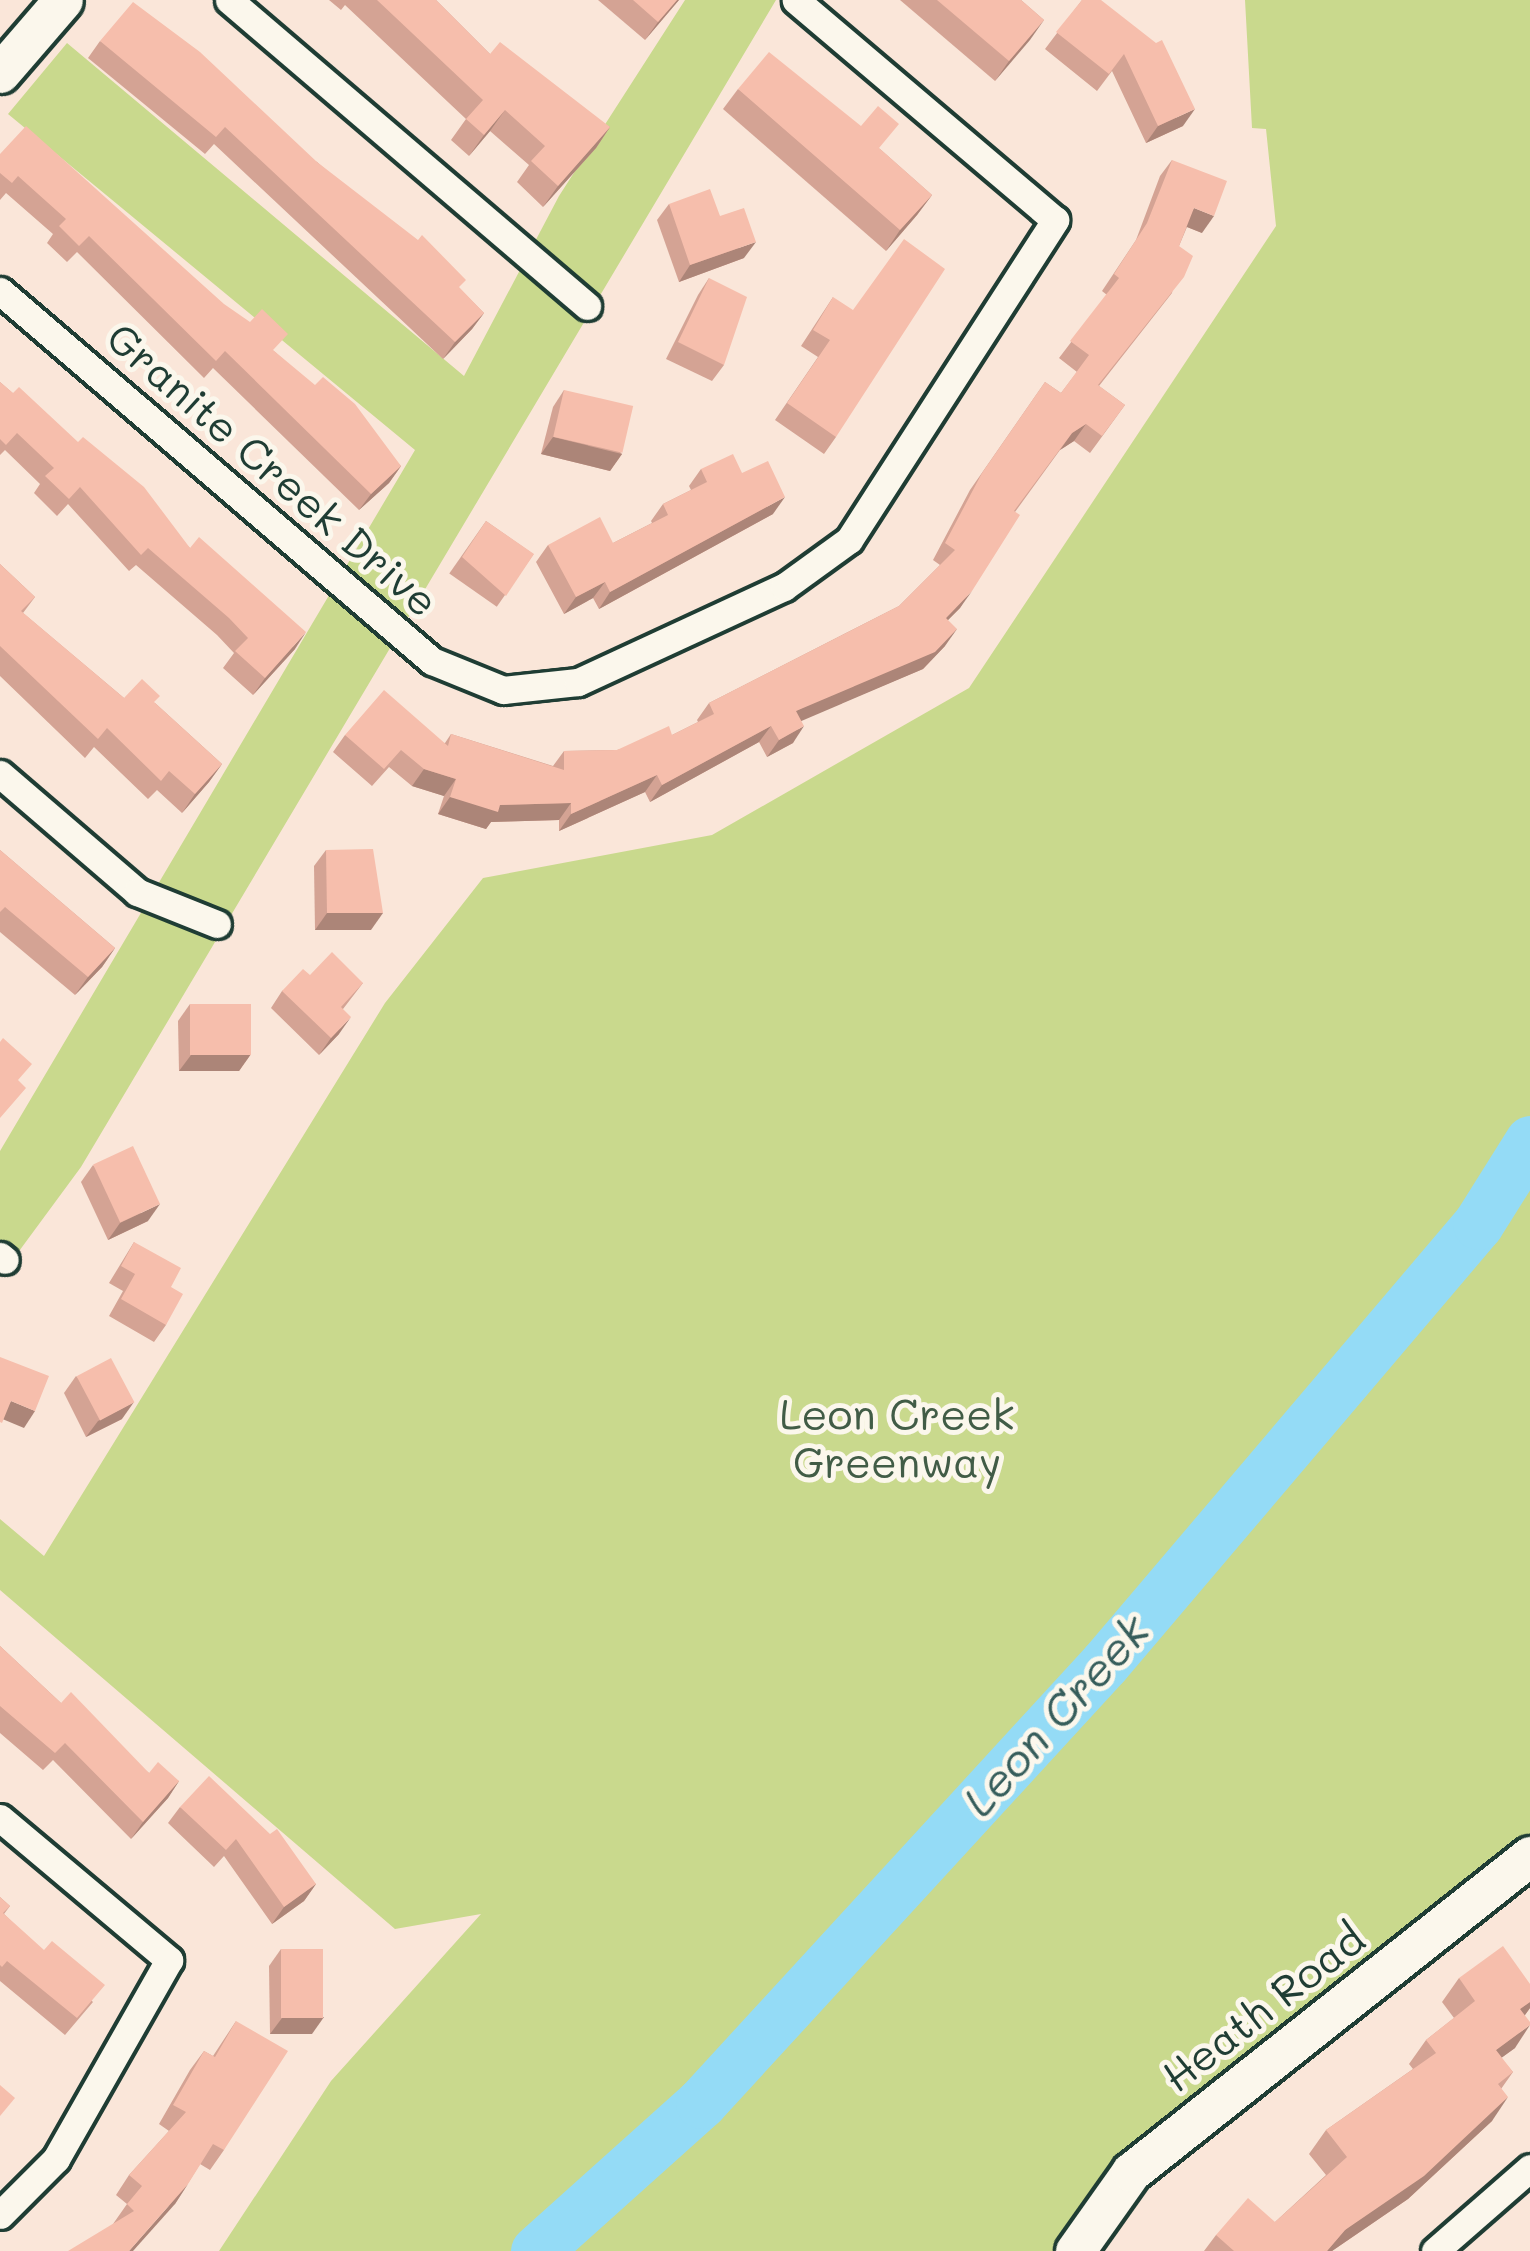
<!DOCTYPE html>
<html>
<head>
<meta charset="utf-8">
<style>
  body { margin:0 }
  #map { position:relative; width:1530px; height:2251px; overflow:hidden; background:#fae6d9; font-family:Mali,sans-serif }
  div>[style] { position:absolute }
  .green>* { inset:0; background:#c9d98d }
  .river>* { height:51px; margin:-25.5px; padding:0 25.5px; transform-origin:25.5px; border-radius:25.5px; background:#94dbf6 }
  .roads { filter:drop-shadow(3px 0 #1f3d34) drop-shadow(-3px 0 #1f3d34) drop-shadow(0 3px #1f3d34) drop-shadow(0 -3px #1f3d34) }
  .street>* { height:27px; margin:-13.5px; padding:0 13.5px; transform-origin:13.5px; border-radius:13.5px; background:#fbf7ec }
  .secondary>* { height:39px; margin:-19.5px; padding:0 19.5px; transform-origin:19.5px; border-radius:19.5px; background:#fbf7ec }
  .wall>* { inset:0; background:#d4a394; transform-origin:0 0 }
  .shaded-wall>* { inset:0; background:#ac8578 }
  .building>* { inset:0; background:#f6beac; transform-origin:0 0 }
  span { translate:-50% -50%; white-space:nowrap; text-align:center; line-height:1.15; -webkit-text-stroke:10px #fbf7ec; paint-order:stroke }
  .street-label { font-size:42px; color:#1f3d34 }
  .park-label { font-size:42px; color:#415c46 }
  .water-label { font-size:45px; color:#365d5b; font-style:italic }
</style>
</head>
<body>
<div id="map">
  <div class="green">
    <div style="clip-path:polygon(685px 0,776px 0,81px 1167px,0 1277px,0 1151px,415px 450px,8px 114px,67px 43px,464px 376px,559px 196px)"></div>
    <div style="clip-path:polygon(1245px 0,1530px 0,1530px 1834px,1145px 2140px,1091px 2191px,1056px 2251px,219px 2251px,331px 2081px,481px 1914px,395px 1929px,0 1590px,0 1519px,44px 1556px,385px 1003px,483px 878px,712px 835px,969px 688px,1276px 226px,1266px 129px,1252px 128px)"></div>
  </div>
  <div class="river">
    <div style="left:536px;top:2251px;width:222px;rotate:-41.9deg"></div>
    <div style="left:701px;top:2103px;width:597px;rotate:-47.44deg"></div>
    <div style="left:1105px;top:1663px;width:576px;rotate:-49.65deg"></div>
    <div style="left:1478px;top:1224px;width:98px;rotate:-57.9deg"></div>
  </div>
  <div class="roads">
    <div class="street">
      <div style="left:229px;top:0;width:471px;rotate:40.5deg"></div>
      <div style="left:0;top:291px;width:569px;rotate:40.58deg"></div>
      <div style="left:432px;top:661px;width:77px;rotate:22.2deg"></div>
      <div style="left:503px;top:690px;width:75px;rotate:-6.1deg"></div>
      <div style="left:578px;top:682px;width:227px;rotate:-24.8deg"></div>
      <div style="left:784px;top:587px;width:80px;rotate:-35.9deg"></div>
      <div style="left:849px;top:540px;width:381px;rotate:-57.2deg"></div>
      <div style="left:1055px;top:220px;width:340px;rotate:-139.7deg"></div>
      <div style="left:0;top:774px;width:181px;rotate:40.7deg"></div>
      <div style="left:137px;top:892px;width:86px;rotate:21.8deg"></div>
      <div style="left:0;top:1256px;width:6px;rotate:39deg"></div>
      <div style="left:0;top:1818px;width:221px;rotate:40deg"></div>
      <div style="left:169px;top:1960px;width:229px;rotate:119.6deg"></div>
      <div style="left:56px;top:2159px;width:79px;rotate:135deg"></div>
      <div style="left:1435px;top:2251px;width:126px;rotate:-41.1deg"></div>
    </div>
    <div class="secondary">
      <div style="left:0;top:73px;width:96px;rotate:-49.2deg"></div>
      <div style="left:1075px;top:2251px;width:97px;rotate:-54.7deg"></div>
      <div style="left:1131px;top:2172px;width:509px;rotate:-38.38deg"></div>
    </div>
  </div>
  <div class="wall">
    <div style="clip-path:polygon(329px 0,436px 0,490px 54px,610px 127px,596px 148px,543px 207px,517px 182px,529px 165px,490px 131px,469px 156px,451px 140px,466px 119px,345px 5px,341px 10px)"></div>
    <div style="clip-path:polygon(598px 0,679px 0,645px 40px)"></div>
    <div style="clip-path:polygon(900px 0,1021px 0,1044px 20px,995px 81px)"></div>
    <div style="clip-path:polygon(1082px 0,1183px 126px,1146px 143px,1112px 71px,1097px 91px,1045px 49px)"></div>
    <div style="clip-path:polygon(100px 41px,317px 162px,460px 289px,484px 313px,472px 329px,443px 359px,214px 144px,205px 154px,88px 58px)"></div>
    <div style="clip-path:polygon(738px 89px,880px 149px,932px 195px,917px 215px,886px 251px,723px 109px)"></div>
    <div style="clip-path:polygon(0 154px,275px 352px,401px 466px,389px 483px,359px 510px,213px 368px,204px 378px,77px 252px,67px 262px,47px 243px,53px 234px,6px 193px,0 200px)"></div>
    <div style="clip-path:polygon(1172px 160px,1202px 233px,1187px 227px,1179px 246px,1172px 293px,1099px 386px,1125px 405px,1090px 453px,1074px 441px,1060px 450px,1015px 512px,960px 608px,948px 620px,945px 646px,923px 669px,801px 720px,793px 743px,767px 757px,759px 742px,650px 802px,645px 792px,559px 831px,559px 820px,491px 822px,486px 829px,438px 814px,444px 796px,412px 786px,389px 767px,372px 786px,333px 752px,345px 735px,445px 743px,451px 734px,553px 766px,564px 751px,617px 750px,672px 735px,698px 722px,697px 720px,709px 703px,899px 606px,940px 565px,933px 560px,970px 490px,1045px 382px,1061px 393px,1077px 372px,1059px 358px,1107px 295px,1102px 291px,1136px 240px,1160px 176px)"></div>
    <div style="clip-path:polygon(669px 204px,720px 216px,744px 258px,679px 282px,657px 220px)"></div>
    <div style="clip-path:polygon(709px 278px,724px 365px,712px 381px,666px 359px,698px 295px)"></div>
    <div style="clip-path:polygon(833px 297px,836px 437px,824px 454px,775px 420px,818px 357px,801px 346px)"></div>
    <div style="clip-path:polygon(0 382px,190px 548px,295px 649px,253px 695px,223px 668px,234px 653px,217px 635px,136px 565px,129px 571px,68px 504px,57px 516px,34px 493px,40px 484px,5px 450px,0 455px)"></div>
    <div style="clip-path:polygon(564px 390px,622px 454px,610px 471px,541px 454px,553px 407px)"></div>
    <div style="clip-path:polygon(701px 469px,742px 473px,773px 514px,599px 609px,593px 598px,564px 614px,536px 562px,548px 545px,613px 543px,652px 523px,651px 521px,663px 504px,691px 490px,689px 486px)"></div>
    <div style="left:486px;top:521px;width:58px;height:64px;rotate:35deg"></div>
    <div style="clip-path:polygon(0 564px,35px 597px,23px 613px,124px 698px,155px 703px,222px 764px,209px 782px,182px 813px,157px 790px,148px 799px,94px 747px,85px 758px,0 676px)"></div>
    <div style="clip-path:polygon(0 850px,115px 948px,102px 967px,75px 995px,0 932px)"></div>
    <div style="clip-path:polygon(326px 850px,371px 930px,315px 930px,314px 866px)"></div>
    <div style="clip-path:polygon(310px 975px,363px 983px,343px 1009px,339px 1034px,319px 1055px,271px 1008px,282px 991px)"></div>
    <div style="clip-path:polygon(190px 1004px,251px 1054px,239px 1071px,179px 1071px,178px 1021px)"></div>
    <div style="clip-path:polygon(93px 1165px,148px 1221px,108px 1240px,81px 1182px)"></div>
    <div style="clip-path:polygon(134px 1242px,171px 1287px,166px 1325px,154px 1342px,109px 1316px,123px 1291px,109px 1283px)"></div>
    <div style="clip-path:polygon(76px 1376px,122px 1419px,86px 1437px,64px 1393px)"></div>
    <div style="clip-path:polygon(0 1646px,61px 1703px,149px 1773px,179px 1781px,168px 1798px,131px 1839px,53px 1760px,43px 1770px,0 1733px)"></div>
    <div style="clip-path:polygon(180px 1807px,316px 1884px,304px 1901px,272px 1924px,224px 1856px,214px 1867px,168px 1823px)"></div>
    <div style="clip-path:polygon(0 1897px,10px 1906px,4px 1914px,93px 2002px,65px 2035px,0 1981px)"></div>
    <div style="clip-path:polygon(281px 1949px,312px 2034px,270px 2034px,269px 1966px)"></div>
    <div style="clip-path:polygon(1459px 1978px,1530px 1984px,1530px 2008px,1525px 2015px,1515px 2048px,1501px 2058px,1513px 2072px,1501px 2089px,1492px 2121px,1408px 2199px,1332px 2251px,1204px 2251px,1216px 2235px,1275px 2222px,1326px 2175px,1309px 2154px,1326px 2130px,1413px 2069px,1409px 2064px,1426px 2040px,1454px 2018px,1442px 2002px)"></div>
    <div style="clip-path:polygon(236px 2021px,224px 2150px,210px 2170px,200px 2164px,175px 2204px,113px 2224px,127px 2204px,116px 2195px,129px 2175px,169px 2131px,159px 2124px,190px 2070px,204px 2051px,213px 2056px)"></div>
  </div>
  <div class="shaded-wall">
    <div style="clip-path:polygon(677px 0,679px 0,645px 40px,658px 22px)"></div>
    <div style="clip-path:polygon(1044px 20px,1030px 40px,995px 81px,1009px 61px)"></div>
    <div style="clip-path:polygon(1195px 109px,1183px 126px,1146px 143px,1158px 126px)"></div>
    <div style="clip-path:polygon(505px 110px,490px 131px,469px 156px,484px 135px)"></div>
    <div style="clip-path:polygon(610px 127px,596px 148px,543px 207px,558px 186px)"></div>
    <div style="clip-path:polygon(932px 195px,917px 215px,886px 251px,900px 230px)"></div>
    <div style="clip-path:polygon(1194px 208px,1214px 216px,1202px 233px,1182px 225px)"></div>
    <div style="clip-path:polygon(756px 242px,744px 258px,679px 282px,690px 265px)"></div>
    <div style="clip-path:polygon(484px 313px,472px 329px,443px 359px,455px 342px)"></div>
    <div style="clip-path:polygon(1086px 424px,1074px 441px,1060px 450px,1072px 433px)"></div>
    <div style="clip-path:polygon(553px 437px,622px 454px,610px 471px,541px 454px)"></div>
    <div style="clip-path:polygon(401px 466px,389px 483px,359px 510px,371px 494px)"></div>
    <div style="clip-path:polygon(785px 497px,773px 514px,599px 609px,610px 592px)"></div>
    <div style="clip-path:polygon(605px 582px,593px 598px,564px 614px,576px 597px)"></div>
    <div style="clip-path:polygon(972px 591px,960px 608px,934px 634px,946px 618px)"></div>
    <div style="clip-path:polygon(957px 629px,945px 646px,923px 669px,785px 728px,796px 711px)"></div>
    <div style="clip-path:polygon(306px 632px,295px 649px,253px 695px,265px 678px)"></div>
    <div style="clip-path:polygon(771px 726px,759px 742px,650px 802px,662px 785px)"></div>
    <div style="clip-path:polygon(804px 726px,793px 743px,767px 757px,779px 740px)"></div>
    <div style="clip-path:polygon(222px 764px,209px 782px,182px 813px,195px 794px)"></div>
    <div style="clip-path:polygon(424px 769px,456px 779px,444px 796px,412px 786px)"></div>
    <div style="clip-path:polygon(657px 775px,645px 792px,559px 831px,571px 814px)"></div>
    <div style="clip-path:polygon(450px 797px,500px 805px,571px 803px,559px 820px,491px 822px,486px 829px,438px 814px)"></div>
    <div style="clip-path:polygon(327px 913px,383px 913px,371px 930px,315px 930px)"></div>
    <div style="clip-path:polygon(115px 948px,102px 967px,75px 995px,88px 977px)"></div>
    <div style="clip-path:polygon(351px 1017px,339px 1034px,319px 1055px,331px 1038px)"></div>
    <div style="clip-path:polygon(251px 1054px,239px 1071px,179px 1071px,191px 1055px)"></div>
    <div style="clip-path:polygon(160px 1204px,148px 1221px,108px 1240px,120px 1223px)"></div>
    <div style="clip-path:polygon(11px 1401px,35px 1411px,24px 1428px,0 1418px)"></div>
    <div style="clip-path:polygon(134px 1402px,122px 1419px,86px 1437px,98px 1421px)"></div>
    <div style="clip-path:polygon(179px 1781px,168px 1798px,131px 1839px,143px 1822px)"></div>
    <div style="clip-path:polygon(316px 1884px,304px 1901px,272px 1924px,284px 1907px)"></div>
    <div style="clip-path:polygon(1530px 2002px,1530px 2008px,1522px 2019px,1520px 2009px)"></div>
    <div style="clip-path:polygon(324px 2017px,312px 2034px,270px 2034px,282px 2018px)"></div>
    <div style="clip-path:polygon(1530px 2025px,1515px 2048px,1479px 2074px,1496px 2050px)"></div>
    <div style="clip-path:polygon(1508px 2097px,1492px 2121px,1408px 2199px,1332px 2251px,1327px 2251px,1345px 2230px)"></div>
    <div style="clip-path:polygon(188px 2184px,175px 2204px,133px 2251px,129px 2251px)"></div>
  </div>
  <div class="building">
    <div style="clip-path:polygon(377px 0,436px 0,490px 54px,500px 42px,610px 127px,558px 186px,531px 161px,545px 146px,505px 110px,484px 135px,466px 119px,483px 100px)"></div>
    <div style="clip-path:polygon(633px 0,677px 0,658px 22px)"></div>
    <div style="clip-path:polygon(937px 0,1021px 0,1044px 20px,1009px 61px)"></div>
    <div style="clip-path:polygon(1082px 0,1101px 0,1156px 43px,1162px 40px,1195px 109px,1158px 126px,1124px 54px,1109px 74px,1056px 32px)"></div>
    <div style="clip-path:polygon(133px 2px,200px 52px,317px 162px,418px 240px,422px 235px,466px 280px,459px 287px,484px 313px,455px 342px,225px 127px,216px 137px,100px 41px)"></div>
    <div style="clip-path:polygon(769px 52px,861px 126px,878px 106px,899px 124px,879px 148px,932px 195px,900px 230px,738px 89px)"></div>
    <div style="clip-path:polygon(26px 126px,224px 304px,250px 322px,262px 309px,288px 334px,273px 350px,315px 385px,323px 377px,355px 404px,401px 466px,371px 494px,225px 351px,216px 361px,89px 236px,79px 246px,59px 226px,66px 219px,18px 176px,12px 183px,0 173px,0 154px)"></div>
    <div style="clip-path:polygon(1172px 160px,1227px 181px,1214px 216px,1194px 208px,1179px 246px,1193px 256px,1184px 277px,1098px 385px,1125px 405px,1102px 436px,1086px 424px,1072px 433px,1014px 511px,1020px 515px,972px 591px,946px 618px,957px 629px,935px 652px,796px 711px,804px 726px,779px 740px,771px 726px,662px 785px,657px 775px,571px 814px,571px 803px,500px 805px,498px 812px,450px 797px,456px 779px,424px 769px,401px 750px,384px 769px,345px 735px,384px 690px,448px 746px,451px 734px,564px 770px,564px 751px,617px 750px,669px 726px,672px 735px,714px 714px,709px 703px,899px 606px,955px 550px,945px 543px,982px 473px,1045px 382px,1061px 393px,1089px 355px,1070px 341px,1119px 278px,1114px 274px,1147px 223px)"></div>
    <div style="clip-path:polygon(710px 189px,720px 216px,744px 208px,756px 242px,690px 265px,669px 204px)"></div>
    <div style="clip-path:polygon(904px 239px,945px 269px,836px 437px,787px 403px,830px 340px,813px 330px,833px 297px,853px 310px)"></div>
    <div style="clip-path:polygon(709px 278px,747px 297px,724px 365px,678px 342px)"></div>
    <div style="clip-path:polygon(0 382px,13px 393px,19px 387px,78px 442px,83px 437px,144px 487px,190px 548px,199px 537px,306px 632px,265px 678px,235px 651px,248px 638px,229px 618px,148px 548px,141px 555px,80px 487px,69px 499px,45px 476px,54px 468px,17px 433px,6px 445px,0 439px)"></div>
    <div style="left:564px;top:390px;width:71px;height:48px;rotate:13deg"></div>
    <div style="clip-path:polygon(733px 454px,742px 473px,768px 461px,785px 497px,610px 592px,605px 582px,576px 597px,548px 545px,600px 517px,613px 543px,668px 515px,663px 504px,707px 482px,701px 469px)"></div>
    <div style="clip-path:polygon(486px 521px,534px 554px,506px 596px,462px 557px)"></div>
    <div style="clip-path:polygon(0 564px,35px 597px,21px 611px,124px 698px,142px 679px,160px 696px,154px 702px,222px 764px,195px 794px,169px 771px,161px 781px,107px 728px,98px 739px,0 646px)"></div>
    <div style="clip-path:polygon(373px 849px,383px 913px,327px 913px,326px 850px)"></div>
    <div style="clip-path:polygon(0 850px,115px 948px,88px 977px,5px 907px,0 912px)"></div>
    <div style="clip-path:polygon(332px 952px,363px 983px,341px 1007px,351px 1017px,331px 1038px,282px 991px,303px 969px,310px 975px)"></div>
    <div style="left:190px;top:1004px;width:61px;height:51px"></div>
    <div style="clip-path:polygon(3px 1038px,32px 1064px,18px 1080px,26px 1088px,0 1118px,0 1042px)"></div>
    <div style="left:133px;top:1146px;width:64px;height:44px;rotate:65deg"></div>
    <div style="clip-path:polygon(134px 1242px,181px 1268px,171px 1287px,183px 1294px,166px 1325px,121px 1299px,135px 1274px,121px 1266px)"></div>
    <div style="clip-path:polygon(0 1357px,49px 1376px,35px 1411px,11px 1401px,2px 1423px,0 1422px)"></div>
    <div style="left:111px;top:1358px;width:50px;height:39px;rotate:62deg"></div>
    <div style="clip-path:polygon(0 1646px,61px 1703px,71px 1692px,149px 1773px,158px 1762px,179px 1781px,143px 1822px,65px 1743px,55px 1753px,0 1706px)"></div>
    <div style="clip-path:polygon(209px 1776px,270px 1834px,277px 1829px,316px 1884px,284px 1907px,236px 1839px,226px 1850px,180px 1807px)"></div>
    <div style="clip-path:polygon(0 1897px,10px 1906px,3px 1913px,44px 1950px,52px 1941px,105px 1985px,77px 2018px,7px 1961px,2px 1967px,0 1965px)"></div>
    <div style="clip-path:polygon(1503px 1946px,1530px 1984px,1530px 2002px,1520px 2009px,1530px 2022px,1530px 2025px,1496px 2050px,1513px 2072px,1498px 2084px,1508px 2097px,1424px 2176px,1345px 2230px,1327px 2251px,1234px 2251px,1216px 2235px,1248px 2198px,1275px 2222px,1347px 2157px,1326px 2130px,1436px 2053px,1426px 2040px,1475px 2001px,1459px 1978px)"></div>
    <div style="left:281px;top:1949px;width:42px;height:69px"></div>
    <div style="clip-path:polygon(236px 2021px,288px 2051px,224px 2150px,213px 2144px,188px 2184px,129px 2251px,68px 2251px,134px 2211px,127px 2204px,142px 2186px,129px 2175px,186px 2112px,173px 2105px,204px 2051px,215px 2057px)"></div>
    <div style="clip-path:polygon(0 2085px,15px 2098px,0 2116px)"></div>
  </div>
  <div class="street-label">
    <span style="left:273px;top:469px;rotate:41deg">Granite Creek Drive</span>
    <span style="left:1263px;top:2007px;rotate:-38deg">Heath Road</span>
  </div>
  <div class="park-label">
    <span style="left:897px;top:1438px">Leon Creek<br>Greenway</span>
  </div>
  <div class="water-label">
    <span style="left:1055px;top:1715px;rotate:-48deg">Leon Creek</span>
  </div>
</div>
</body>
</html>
